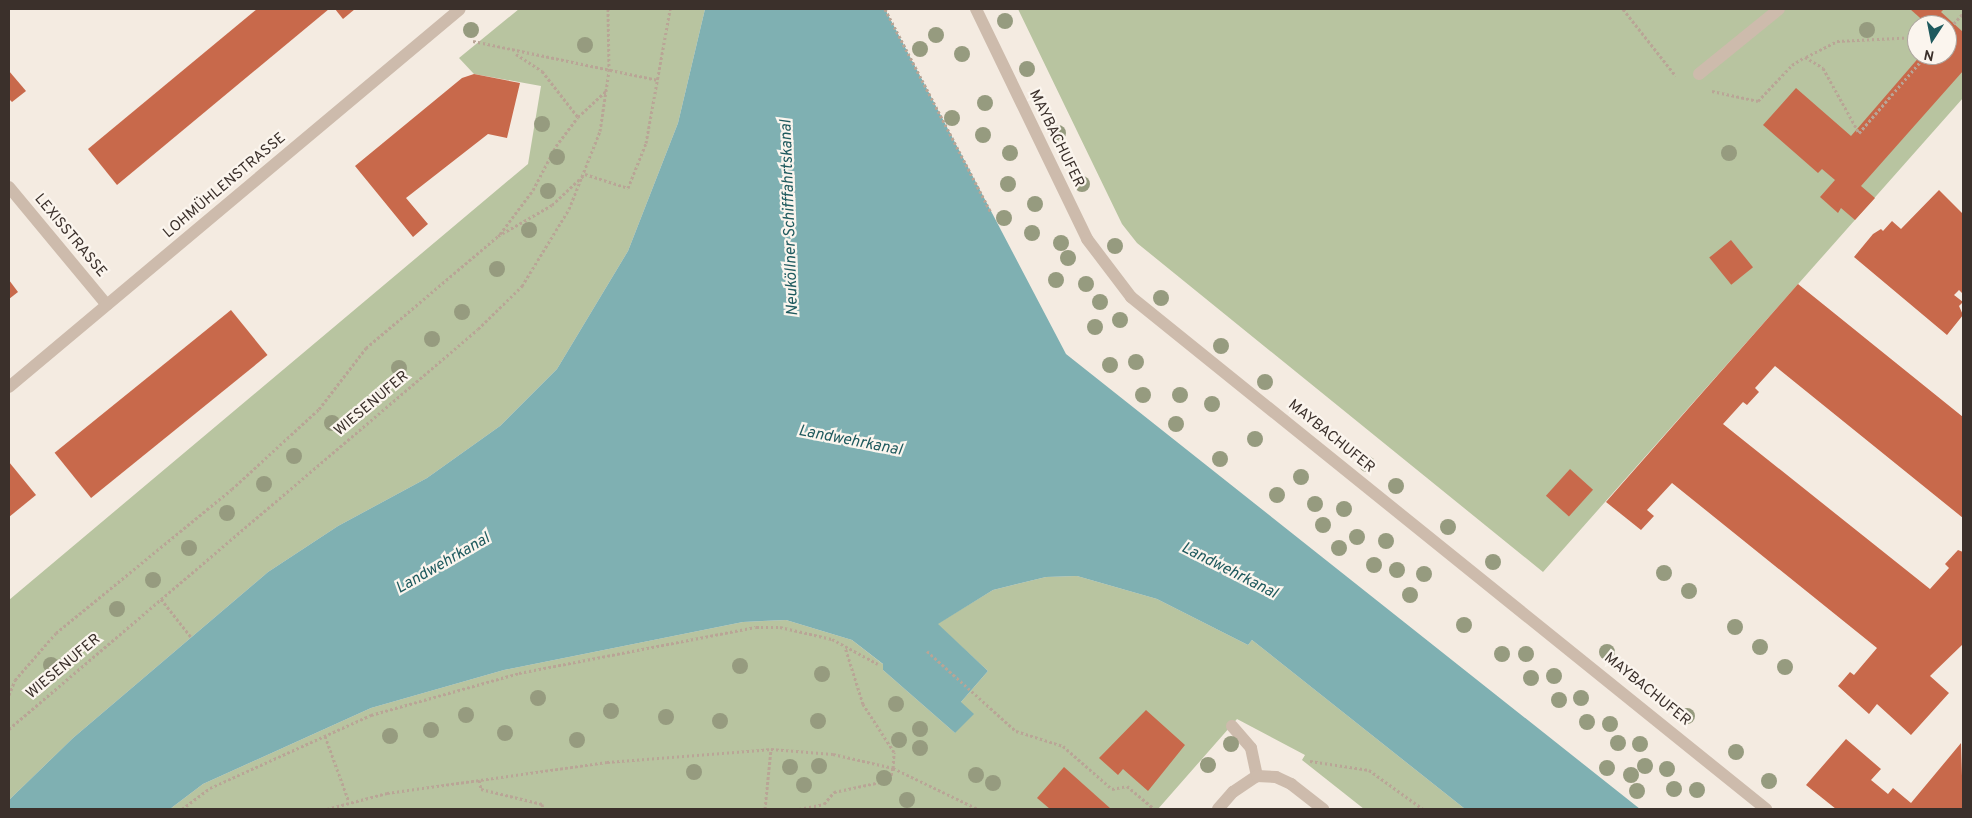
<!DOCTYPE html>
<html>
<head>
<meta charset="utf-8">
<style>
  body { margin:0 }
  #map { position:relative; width:1972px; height:818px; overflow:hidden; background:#f4ebe1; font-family:Overpass,sans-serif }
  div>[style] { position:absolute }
  .green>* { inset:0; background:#b8c4a0 }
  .water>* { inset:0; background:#7fb0b2 }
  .building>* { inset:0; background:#c8694b; transform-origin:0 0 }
  .path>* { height:3px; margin-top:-1.5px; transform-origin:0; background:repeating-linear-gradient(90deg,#b9a596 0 2.5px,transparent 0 5px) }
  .minor>* { height:12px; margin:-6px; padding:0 6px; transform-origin:6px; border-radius:6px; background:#cdbbac }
  .trees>* { width:16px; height:16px; margin:-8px; border-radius:50%; background:#969b7f }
  span { translate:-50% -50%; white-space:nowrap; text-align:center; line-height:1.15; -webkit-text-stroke:4.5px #fbf5ee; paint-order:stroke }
  .street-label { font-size:15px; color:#3b302b }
  .water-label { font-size:16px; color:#1f5a5e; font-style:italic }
  .frame { position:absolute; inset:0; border:10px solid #3b302b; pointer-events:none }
  .north { position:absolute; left:1907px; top:15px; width:50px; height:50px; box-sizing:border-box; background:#fbf5ee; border:1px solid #aea6a0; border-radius:50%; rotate:191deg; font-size:14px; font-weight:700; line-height:20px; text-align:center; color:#3b302b }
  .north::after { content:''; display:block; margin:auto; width:18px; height:22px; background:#1f5a5e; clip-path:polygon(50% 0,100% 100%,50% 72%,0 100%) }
</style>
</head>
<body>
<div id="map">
  <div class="green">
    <div style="clip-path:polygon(519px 9px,705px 9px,678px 123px,628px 251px,557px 369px,500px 426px,427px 478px,338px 526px,268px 572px,73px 738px,9px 800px,9px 600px,528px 164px,541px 86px,474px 74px,459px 58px)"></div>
    <div style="clip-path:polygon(evenodd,1018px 9px,1963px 9px,1963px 98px,1543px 572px,1137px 243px,1122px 224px,1018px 9px,1917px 25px,1947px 25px,1947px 55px,1917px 55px,1917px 25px)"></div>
    <div style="clip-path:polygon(1077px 576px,1157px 599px,1248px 645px,1252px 640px,1465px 809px,1364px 809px,1302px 760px,1305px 755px,1237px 719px,1158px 809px,170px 809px,203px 784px,371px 708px,504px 670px,743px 622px,786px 620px,852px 640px,884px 665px,883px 670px,955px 733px,961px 702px,988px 671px,937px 624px,993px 590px,1046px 577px)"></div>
  </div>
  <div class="water">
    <div style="clip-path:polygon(705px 9px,885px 9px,1066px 354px,1640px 809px,1465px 809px,1252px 640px,1248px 645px,1157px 599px,1077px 576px,1046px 577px,993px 590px,938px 624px,988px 671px,961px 702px,974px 714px,955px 733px,883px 670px,883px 664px,852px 640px,786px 620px,743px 622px,504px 670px,371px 708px,203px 784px,170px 809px,9px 809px,9px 800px,73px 738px,268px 572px,338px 526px,427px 478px,500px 426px,557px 369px,628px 251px,678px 123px)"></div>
  </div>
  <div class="building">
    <div style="clip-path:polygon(257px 9px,329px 9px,117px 185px,88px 149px)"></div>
    <div style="clip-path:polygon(335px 9px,355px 9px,343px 19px)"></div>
    <div style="clip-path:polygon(1910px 9px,1944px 9px,1941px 12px,1963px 32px,1963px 71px,1861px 186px,1875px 198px,1855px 220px,1841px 208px,1838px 213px,1820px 197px,1835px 180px,1822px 169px,1818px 173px,1763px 125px,1796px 88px,1851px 136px,1921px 55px,1947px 55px,1947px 25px,1928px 25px)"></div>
    <div style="clip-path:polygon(9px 71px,26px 91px,12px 102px,9px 99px)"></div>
    <div style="clip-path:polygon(474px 74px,520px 83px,507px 138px,488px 134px,406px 198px,428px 224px,413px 237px,355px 166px,462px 78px)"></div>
    <div style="clip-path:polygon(1939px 190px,1963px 214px,1963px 294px,1959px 290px,1954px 295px,1963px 302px,1959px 306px,1963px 315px,1947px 335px,1854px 257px,1873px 234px,1881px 229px,1883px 231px,1892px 221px,1901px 229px)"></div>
    <div style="left:1731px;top:240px;width:35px;height:28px;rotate:51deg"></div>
    <div style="clip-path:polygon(9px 280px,18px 292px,9px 299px)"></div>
    <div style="clip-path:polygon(1798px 284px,1963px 417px,1963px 518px,1775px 366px,1755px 388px,1759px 392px,1747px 405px,1743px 402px,1723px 424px,1930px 589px,1949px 568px,1945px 564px,1958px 550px,1963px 552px,1963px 644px,1930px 676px,1949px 693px,1911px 735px,1877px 704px,1869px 714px,1838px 686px,1850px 672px,1854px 675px,1877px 648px,1672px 483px,1647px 510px,1654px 516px,1641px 530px,1606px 502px)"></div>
    <div style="left:231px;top:310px;width:58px;height:227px;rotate:51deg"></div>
    <div style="clip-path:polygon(9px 462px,36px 495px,9px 517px)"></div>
    <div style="left:1570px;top:469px;width:31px;height:36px;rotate:42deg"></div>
    <div style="clip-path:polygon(1146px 710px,1185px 745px,1148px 791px,1123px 769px,1118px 775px,1099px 758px)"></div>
    <div style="clip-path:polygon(1846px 739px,1881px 769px,1871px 780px,1888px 794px,1893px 788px,1911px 803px,1961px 743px,1963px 809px,1836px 809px,1806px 785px)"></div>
    <div style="clip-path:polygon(1064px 767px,1111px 809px,1050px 809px,1037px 798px)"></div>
  </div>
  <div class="path">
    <div style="left:885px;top:9px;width:230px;rotate:62.5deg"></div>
    <div style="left:1623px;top:9px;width:85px;rotate:51.7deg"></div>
    <div style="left:1947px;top:31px;width:24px;rotate:-48deg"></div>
    <div style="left:473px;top:41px;width:189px;rotate:11.9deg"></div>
    <div style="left:516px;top:54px;width:31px;rotate:33deg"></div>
    <div style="left:542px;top:71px;width:58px;rotate:52deg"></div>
    <div style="left:1806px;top:57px;width:35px;rotate:-27deg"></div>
    <div style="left:1837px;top:41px;width:80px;rotate:-2.9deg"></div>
    <div style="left:1712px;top:91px;width:47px;rotate:12.3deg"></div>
    <div style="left:1758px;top:101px;width:50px;rotate:-46.6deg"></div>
    <div style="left:1792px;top:65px;width:15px;rotate:-32deg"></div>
    <div style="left:1805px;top:57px;width:21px;rotate:31deg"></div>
    <div style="left:1823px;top:68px;width:74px;rotate:61deg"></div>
    <div style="left:1859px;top:133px;width:103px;rotate:-49.3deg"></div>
    <div style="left:500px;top:234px;width:55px;rotate:-53.1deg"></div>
    <div style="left:533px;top:190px;width:50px;rotate:-62.4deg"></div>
    <div style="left:556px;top:146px;width:36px;rotate:-53deg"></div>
    <div style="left:578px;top:117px;width:38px;rotate:-43deg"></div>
    <div style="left:161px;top:599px;width:48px;rotate:51.7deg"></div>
    <div style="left:927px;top:651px;width:120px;rotate:42deg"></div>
    <div style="left:1016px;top:731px;width:49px;rotate:17.7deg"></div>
    <div style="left:1063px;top:746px;width:65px;rotate:41.3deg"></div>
    <div style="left:1112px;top:789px;width:15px;rotate:-11deg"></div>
    <div style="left:1127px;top:786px;width:35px;rotate:40deg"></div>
    <div style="left:9px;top:695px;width:16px;rotate:-68deg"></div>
    <div style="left:15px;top:680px;width:62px;rotate:-48.9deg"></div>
    <div style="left:56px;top:633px;width:227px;rotate:-39.3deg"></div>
    <div style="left:232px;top:489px;width:118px;rotate:-42.6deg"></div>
    <div style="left:319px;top:409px;width:77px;rotate:-52.4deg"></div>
    <div style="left:366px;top:348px;width:173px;rotate:-40.3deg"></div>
    <div style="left:498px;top:236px;width:62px;rotate:-29.9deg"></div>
    <div style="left:552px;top:205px;width:45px;rotate:-43.2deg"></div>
    <div style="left:585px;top:174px;width:45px;rotate:18deg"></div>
    <div style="left:628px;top:188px;width:48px;rotate:-68.2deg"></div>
    <div style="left:646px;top:143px;width:136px;rotate:-79.8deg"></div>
    <div style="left:9px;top:729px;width:616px;rotate:-40.46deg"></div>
    <div style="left:478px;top:329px;width:62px;rotate:-44.3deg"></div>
    <div style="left:522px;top:286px;width:90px;rotate:-58.6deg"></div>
    <div style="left:569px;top:209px;width:84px;rotate:-68.3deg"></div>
    <div style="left:600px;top:131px;width:61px;rotate:-81.5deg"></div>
    <div style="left:609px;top:71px;width:62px;rotate:-90.9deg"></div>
    <div style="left:325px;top:736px;width:70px;rotate:70deg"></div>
    <div style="left:1310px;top:761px;width:60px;rotate:8.7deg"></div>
    <div style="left:1369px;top:770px;width:67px;rotate:35.8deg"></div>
    <div style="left:479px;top:780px;width:9px;rotate:77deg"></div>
    <div style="left:481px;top:789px;width:63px;rotate:13.8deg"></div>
    <div style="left:542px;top:804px;width:5px;rotate:79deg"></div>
    <div style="left:182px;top:809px;width:35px;rotate:-37deg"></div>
    <div style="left:210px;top:788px;width:177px;rotate:-24.4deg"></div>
    <div style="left:371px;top:715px;width:154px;rotate:-15.8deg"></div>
    <div style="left:519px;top:673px;width:241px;rotate:-11deg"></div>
    <div style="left:756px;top:627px;width:24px"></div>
    <div style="left:780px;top:627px;width:53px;rotate:13deg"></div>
    <div style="left:832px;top:639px;width:52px;rotate:28.5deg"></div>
    <div style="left:327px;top:809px;width:62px;rotate:-14.9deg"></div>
    <div style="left:387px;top:793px;width:222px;rotate:-8deg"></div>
    <div style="left:607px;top:762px;width:165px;rotate:-4.5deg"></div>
    <div style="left:771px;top:749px;width:62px;rotate:4.6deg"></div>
    <div style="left:833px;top:754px;width:62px;rotate:13.1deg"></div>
    <div style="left:893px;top:768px;width:94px;rotate:25.8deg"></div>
    <div style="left:765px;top:809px;width:60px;rotate:-84.3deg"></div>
    <div style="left:799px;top:809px;width:25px;rotate:-11deg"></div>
    <div style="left:824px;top:804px;width:16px;rotate:-50deg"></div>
    <div style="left:834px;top:792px;width:57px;rotate:-12.1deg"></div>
    <div style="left:890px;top:780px;width:12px;rotate:-76deg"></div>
    <div style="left:893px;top:768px;width:16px;rotate:-86deg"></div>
    <div style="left:894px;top:752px;width:57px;rotate:-122.9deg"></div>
    <div style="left:863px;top:704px;width:60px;rotate:-107.5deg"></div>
  </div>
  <div class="minor">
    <div style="left:976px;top:9px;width:255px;rotate:64.2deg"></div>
    <div style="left:1087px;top:239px;width:73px;rotate:52.8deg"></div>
    <div style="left:1131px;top:297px;width:816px;rotate:38.88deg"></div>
    <div style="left:1699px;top:74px;width:103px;rotate:-39.1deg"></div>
    <div style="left:9px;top:187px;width:153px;rotate:50.3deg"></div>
    <div style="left:9px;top:387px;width:588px;rotate:-39.97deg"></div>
    <div style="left:1232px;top:726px;width:29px;rotate:49deg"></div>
    <div style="left:1251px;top:748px;width:29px;rotate:78deg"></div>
    <div style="left:1218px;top:809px;width:23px;rotate:-49deg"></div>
    <div style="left:1233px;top:792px;width:29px;rotate:-34deg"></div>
    <div style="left:1257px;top:776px;width:19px;rotate:3deg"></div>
    <div style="left:1276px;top:777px;width:17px;rotate:25deg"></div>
    <div style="left:1291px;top:784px;width:41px;rotate:38deg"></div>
  </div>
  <div class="trees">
    <div style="left:1005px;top:21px"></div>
    <div style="left:471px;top:30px"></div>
    <div style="left:1867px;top:30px"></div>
    <div style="left:936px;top:35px"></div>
    <div style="left:585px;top:45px"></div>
    <div style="left:920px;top:49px"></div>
    <div style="left:962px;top:54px"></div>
    <div style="left:1027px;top:69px"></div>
    <div style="left:985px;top:103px"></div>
    <div style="left:952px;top:118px"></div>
    <div style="left:542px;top:124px"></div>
    <div style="left:1058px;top:133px"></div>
    <div style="left:983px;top:135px"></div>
    <div style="left:1010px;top:153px"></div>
    <div style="left:1729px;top:153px"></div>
    <div style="left:557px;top:157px"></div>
    <div style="left:1008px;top:184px"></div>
    <div style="left:1082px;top:184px"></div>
    <div style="left:548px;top:191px"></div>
    <div style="left:1035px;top:204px"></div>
    <div style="left:1004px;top:218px"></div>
    <div style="left:529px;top:230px"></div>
    <div style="left:1032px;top:233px"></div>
    <div style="left:1061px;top:243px"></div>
    <div style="left:1115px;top:246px"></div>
    <div style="left:1068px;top:258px"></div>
    <div style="left:497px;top:269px"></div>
    <div style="left:1056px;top:280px"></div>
    <div style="left:1086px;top:284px"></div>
    <div style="left:1161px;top:298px"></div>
    <div style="left:1100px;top:302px"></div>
    <div style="left:462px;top:312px"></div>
    <div style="left:1120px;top:320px"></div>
    <div style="left:1095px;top:327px"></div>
    <div style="left:432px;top:339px"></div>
    <div style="left:1221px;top:346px"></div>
    <div style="left:1136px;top:362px"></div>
    <div style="left:1110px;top:365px"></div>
    <div style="left:399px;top:368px"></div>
    <div style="left:1265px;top:382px"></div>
    <div style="left:1143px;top:395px"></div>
    <div style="left:1180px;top:395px"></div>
    <div style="left:1212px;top:404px"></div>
    <div style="left:332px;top:423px"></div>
    <div style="left:1176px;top:424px"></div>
    <div style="left:1255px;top:439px"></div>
    <div style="left:294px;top:456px"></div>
    <div style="left:1220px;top:459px"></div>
    <div style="left:1367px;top:464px"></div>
    <div style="left:1301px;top:477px"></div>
    <div style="left:264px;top:484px"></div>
    <div style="left:1396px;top:486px"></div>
    <div style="left:1277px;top:495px"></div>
    <div style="left:1315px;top:504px"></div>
    <div style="left:1344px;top:509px"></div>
    <div style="left:227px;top:513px"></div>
    <div style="left:1323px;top:525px"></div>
    <div style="left:1448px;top:527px"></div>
    <div style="left:1357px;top:537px"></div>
    <div style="left:1386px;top:541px"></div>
    <div style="left:189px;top:548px"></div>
    <div style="left:1339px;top:548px"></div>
    <div style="left:1493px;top:562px"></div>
    <div style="left:1374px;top:565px"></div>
    <div style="left:1397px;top:570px"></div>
    <div style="left:1664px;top:573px"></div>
    <div style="left:1424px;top:574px"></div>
    <div style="left:153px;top:580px"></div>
    <div style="left:1689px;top:591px"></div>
    <div style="left:1410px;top:595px"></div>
    <div style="left:117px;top:609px"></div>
    <div style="left:1464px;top:625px"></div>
    <div style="left:1735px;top:627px"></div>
    <div style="left:1760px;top:647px"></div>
    <div style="left:1607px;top:652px"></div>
    <div style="left:1502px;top:654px"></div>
    <div style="left:1526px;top:654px"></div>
    <div style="left:51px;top:665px"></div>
    <div style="left:740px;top:666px"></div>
    <div style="left:1785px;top:667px"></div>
    <div style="left:822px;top:674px"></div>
    <div style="left:1554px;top:676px"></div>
    <div style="left:1531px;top:678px"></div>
    <div style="left:538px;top:698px"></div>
    <div style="left:1581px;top:698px"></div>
    <div style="left:1559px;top:700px"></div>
    <div style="left:896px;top:704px"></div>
    <div style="left:611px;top:711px"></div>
    <div style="left:466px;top:715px"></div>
    <div style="left:1687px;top:716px"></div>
    <div style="left:666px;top:717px"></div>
    <div style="left:720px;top:721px"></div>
    <div style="left:818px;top:721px"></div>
    <div style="left:1587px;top:722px"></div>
    <div style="left:1610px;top:724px"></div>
    <div style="left:920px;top:729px"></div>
    <div style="left:431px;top:730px"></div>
    <div style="left:505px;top:733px"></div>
    <div style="left:390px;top:736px"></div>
    <div style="left:577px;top:740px"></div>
    <div style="left:899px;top:740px"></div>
    <div style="left:1618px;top:743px"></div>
    <div style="left:1231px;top:744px"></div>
    <div style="left:1640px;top:744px"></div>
    <div style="left:920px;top:748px"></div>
    <div style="left:1736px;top:752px"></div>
    <div style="left:1208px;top:765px"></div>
    <div style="left:819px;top:766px"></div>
    <div style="left:1645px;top:766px"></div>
    <div style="left:790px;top:767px"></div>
    <div style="left:1607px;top:768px"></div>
    <div style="left:1667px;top:769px"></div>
    <div style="left:694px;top:772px"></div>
    <div style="left:976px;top:775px"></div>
    <div style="left:1631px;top:775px"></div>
    <div style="left:884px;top:778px"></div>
    <div style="left:1769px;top:781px"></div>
    <div style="left:993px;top:783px"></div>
    <div style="left:804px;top:785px"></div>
    <div style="left:1674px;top:789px"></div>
    <div style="left:1697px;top:790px"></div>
    <div style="left:1637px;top:791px"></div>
    <div style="left:907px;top:800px"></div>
  </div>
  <div class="street-label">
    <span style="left:1056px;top:139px;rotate:64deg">MAYBACHUFER</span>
    <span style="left:225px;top:186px;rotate:-40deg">LOHMÜHLENSTRASSE</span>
    <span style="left:70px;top:236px;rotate:50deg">LEXISSTRASSE</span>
    <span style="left:372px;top:404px;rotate:-40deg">WIESENUFER</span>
    <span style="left:1331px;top:437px;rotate:39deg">MAYBACHUFER</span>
    <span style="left:64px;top:667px;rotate:-40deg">WIESENUFER</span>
    <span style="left:1647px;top:690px;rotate:39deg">MAYBACHUFER</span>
  </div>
  <div class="water-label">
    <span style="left:790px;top:218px;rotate:-92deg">Neuköllner Schifffahrtskanal</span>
    <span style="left:850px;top:441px;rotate:11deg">Landwehrkanal</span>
    <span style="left:443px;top:564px;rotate:-30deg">Landwehrkanal</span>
    <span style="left:1229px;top:571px;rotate:27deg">Landwehrkanal</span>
  </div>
  <div class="frame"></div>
  <div class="north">N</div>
</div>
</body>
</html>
